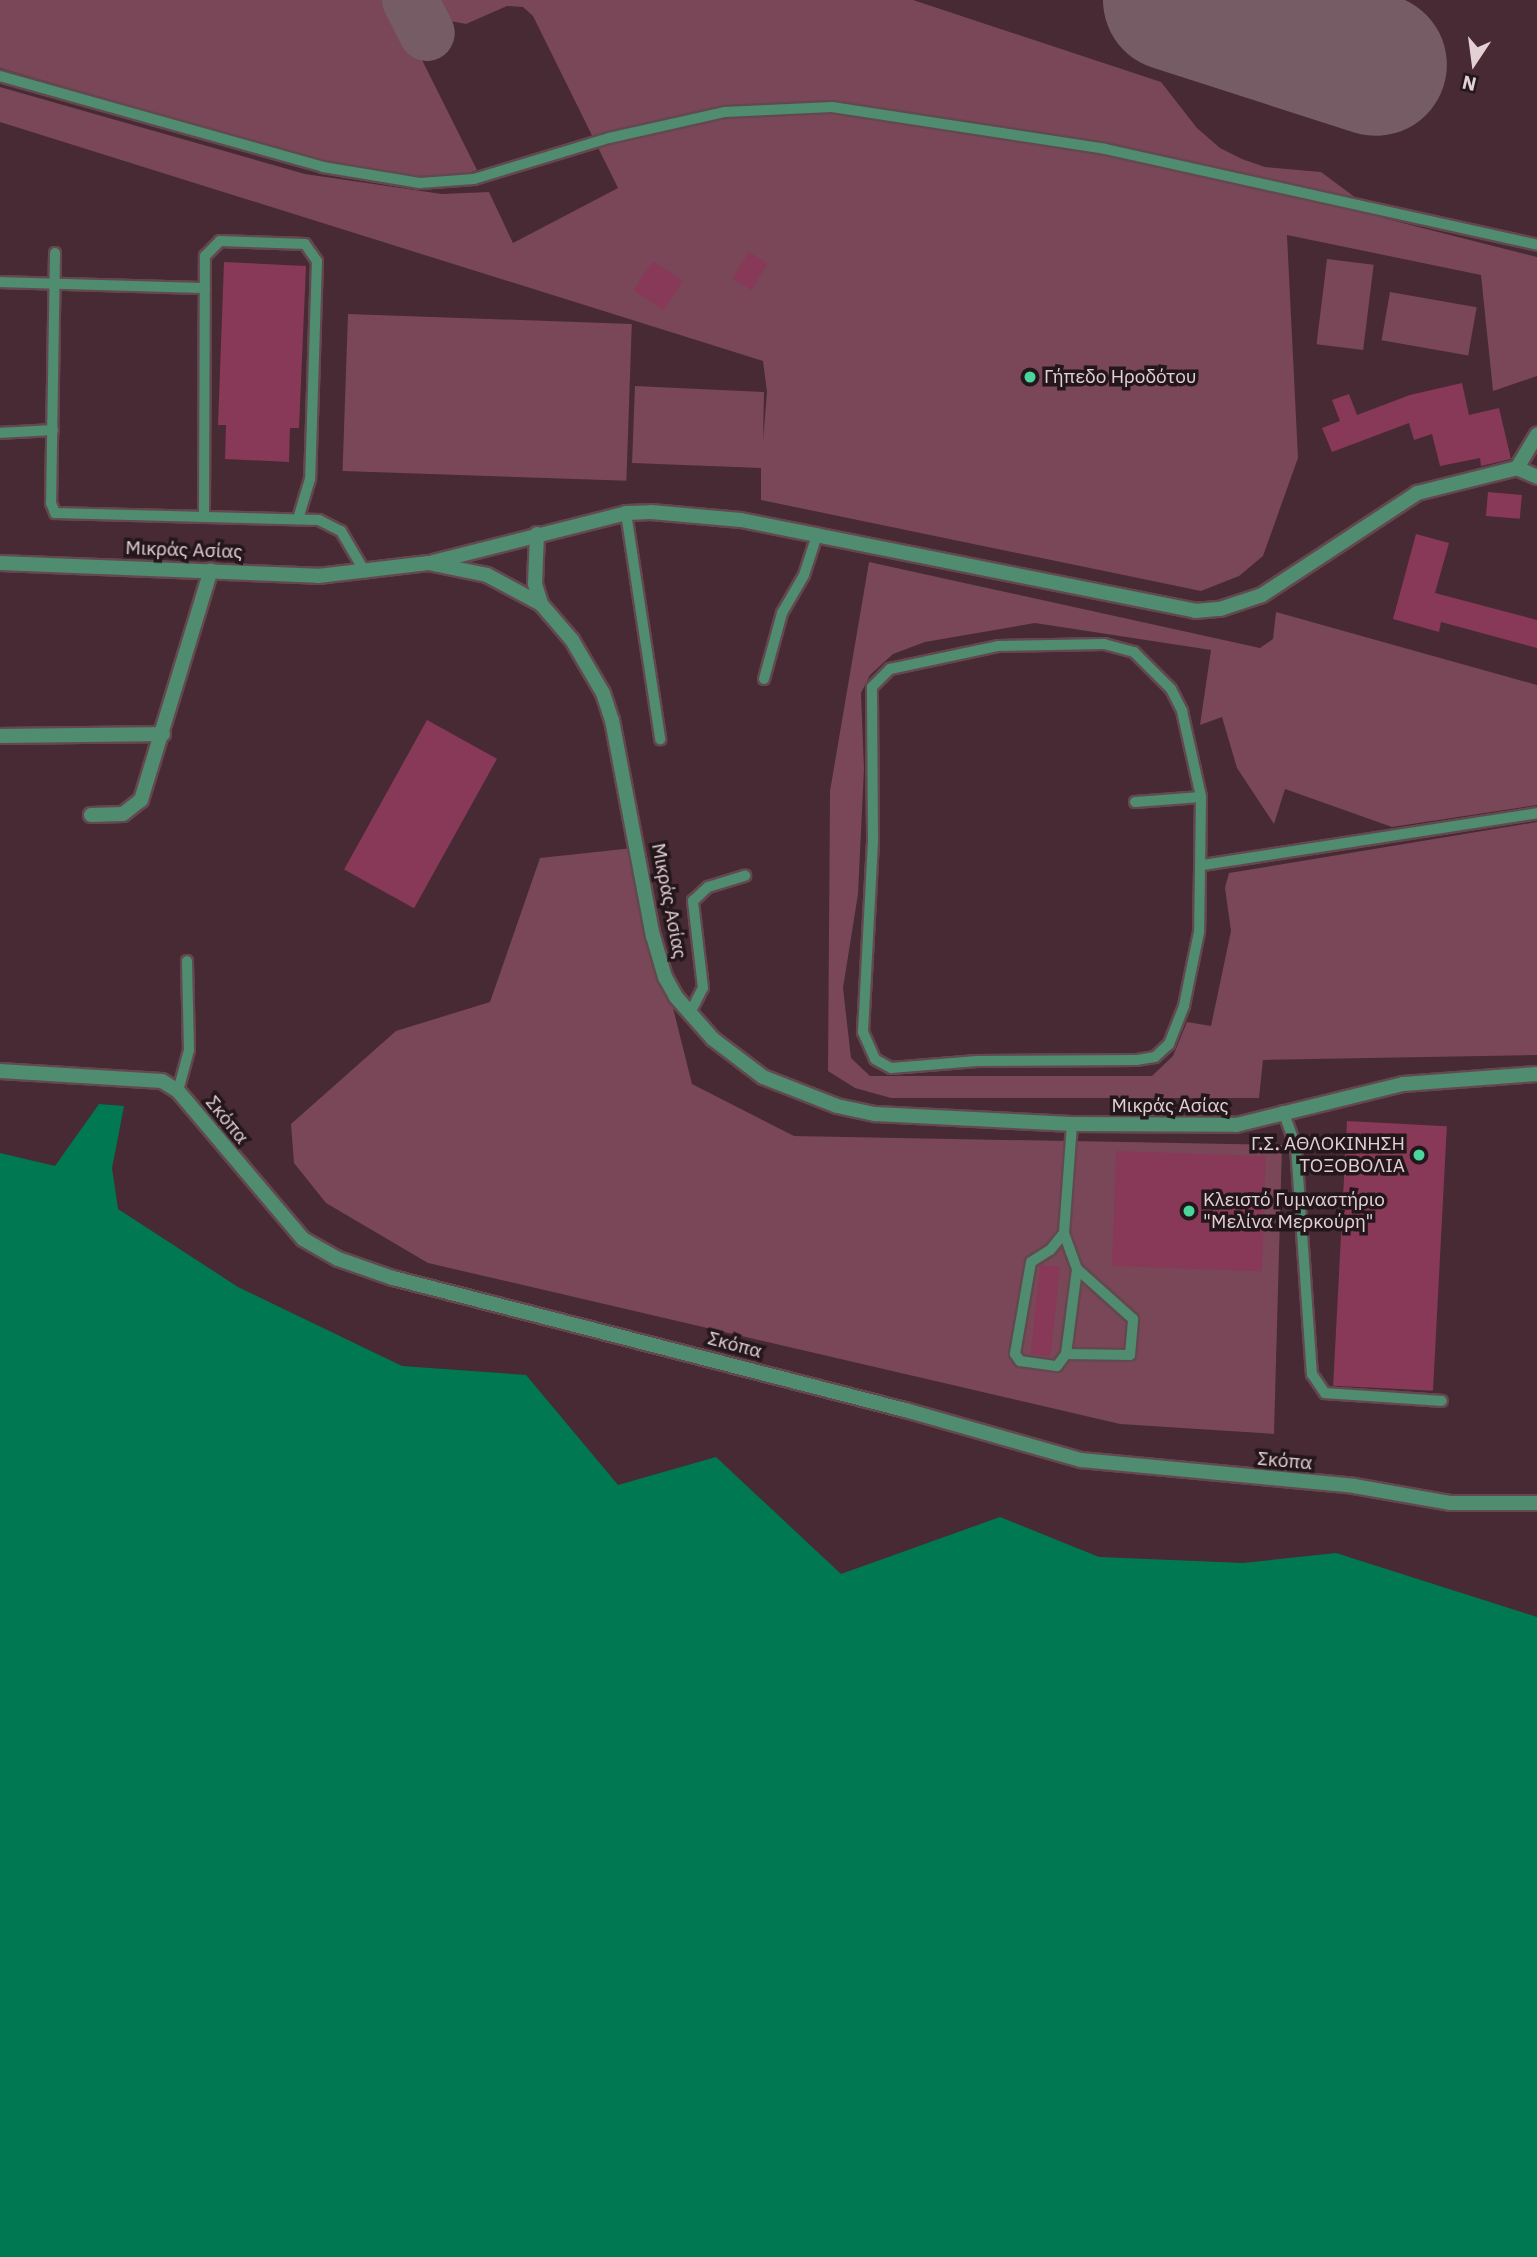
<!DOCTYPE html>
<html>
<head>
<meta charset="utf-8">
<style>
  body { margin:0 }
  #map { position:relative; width:1537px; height:2257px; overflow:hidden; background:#472a33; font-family:"IBM Plex Sans",sans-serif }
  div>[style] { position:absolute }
  .green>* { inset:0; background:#794757; transform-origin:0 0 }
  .water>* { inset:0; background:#007952 }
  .taxiway>* { height:56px; margin:-28px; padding:0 28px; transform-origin:28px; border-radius:28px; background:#765c64 }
  .runway>* { height:142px; margin:-71px; padding:0 71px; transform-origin:71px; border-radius:71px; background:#765c64 }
  .building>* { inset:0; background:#883957; transform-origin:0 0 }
  .roads { filter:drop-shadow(2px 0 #634850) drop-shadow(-2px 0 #634850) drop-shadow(0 2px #634850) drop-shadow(0 -2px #634850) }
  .lane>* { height:10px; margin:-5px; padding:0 5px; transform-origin:5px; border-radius:5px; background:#508c70 }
  .street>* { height:14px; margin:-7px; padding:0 7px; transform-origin:7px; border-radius:7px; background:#508c70 }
  .dots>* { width:19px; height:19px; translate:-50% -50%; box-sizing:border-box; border:4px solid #24171b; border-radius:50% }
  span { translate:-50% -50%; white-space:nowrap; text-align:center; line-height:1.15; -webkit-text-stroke:7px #24171b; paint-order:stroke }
  .poi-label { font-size:19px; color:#e3d0d5 }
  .left { translate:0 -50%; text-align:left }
  .right { translate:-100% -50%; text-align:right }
  .street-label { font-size:19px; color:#e3d0d5 }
  .north { position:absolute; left:1439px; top:28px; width:70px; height:70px; -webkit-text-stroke:5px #24171b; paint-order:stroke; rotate:193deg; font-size:19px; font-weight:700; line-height:28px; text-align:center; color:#e3d0d5 }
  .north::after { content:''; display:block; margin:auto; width:24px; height:32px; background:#e3d0d5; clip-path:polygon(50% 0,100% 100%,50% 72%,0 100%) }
</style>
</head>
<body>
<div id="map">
  <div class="green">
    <div style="clip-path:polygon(0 0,392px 0,477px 170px,453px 178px,419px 177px,312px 158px,0 68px)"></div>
    <div style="clip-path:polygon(432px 0,913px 0,1161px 82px,1197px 128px,1220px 148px,1242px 159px,1265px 167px,1321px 172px,1383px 218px,1537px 257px,1537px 376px,1493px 391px,1481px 275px,1287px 235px,1298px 458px,1263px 556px,1239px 576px,1201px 591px,761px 500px,761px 468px,632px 463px,635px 386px,764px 392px,763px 441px,767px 392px,763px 361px,0 122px,0 87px,305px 174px,442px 194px,489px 192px,513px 243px,618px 188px,533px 16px,523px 7px,507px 6px,466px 24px,450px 21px)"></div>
    <div style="left:1327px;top:259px;width:47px;height:86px;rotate:7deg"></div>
    <div style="left:1390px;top:292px;width:88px;height:49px;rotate:10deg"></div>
    <div style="left:348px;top:314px;width:284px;height:157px;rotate:2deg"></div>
    <div style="clip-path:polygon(869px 562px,1260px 648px,1273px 639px,1276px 612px,1537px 685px,1537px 805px,1392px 827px,1285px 789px,1274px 824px,1237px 768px,1222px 717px,1200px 725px,1211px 650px,1035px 623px,925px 642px,893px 654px,870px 675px,861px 693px,864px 769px,858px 894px,843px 988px,851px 1058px,870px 1076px,1152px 1076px,1173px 1056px,1187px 1022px,1211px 1026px,1231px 931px,1225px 888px,1229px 873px,1537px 822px,1537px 1055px,1263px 1060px,1259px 1098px,891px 1098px,855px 1088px,828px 1071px,830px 791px)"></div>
    <div style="clip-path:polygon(633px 848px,692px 1084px,794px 1136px,1282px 1145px,1274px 1434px,1120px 1424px,428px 1263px,326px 1203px,294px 1163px,291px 1124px,396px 1031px,490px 1002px,540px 858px)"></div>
  </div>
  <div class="water">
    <div style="clip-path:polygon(99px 1104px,124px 1106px,112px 1168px,118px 1209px,238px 1287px,402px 1366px,526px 1375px,618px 1485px,716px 1457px,841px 1574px,1000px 1517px,1099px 1557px,1243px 1563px,1336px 1553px,1537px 1617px,1537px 2257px,0 2257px,0 1153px,55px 1166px)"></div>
  </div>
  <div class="taxiway">
    <div style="left:410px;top:0;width:37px;rotate:63deg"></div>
  </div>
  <div class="runway">
    <div style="left:1174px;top:0;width:212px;rotate:17.8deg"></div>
  </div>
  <div class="building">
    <div style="left:749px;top:252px;width:22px;height:31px;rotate:32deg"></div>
    <div style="left:653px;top:261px;width:36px;height:35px;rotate:34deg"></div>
    <div style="clip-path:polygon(224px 262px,306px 266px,299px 428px,290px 428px,289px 462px,225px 459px,226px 425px,218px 425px)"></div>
    <div style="clip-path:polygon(1462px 383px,1469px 415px,1499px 408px,1511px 459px,1481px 466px,1480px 458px,1440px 466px,1432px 434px,1414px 440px,1409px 423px,1332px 452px,1322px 428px,1340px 421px,1332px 400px,1349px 394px,1357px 415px,1410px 395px)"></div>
    <div style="left:1488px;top:492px;width:34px;height:24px;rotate:5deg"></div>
    <div style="clip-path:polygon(1416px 534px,1449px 543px,1435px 593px,1537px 620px,1537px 648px,1441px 622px,1439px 632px,1393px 619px)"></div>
    <div style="left:427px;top:720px;width:80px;height:171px;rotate:29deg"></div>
    <div style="left:1347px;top:1121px;width:100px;height:265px;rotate:3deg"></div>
    <div style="left:1116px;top:1151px;width:150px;height:115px;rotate:2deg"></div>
    <div style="left:1040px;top:1265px;width:20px;height:90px;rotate:6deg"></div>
  </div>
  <div class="roads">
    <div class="lane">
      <div style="left:0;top:76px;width:336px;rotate:15.7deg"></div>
      <div style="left:323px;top:167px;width:98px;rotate:9.4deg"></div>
      <div style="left:420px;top:183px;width:54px;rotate:-4.2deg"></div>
      <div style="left:474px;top:179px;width:141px;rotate:-16.9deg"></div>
      <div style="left:609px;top:138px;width:118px;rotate:-12.7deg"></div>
      <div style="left:724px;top:112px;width:108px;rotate:-2.7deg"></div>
      <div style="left:832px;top:107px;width:276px;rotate:8.7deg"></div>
      <div style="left:1105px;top:149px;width:443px;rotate:12.5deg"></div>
      <div style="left:55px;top:253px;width:250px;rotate:90.9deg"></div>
      <div style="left:51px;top:503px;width:11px;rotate:68deg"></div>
      <div style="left:55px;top:513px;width:264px;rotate:1.5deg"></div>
      <div style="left:319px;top:520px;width:25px;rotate:27deg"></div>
      <div style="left:341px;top:531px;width:48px;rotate:59.7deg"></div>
      <div style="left:0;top:282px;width:205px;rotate:1.7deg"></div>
      <div style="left:0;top:433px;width:53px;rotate:-3.2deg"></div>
      <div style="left:626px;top:513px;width:229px;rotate:81.4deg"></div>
      <div style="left:204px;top:517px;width:261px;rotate:-89.8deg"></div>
      <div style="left:205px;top:256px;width:21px;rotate:-45deg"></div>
      <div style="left:220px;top:241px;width:85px;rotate:2deg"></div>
      <div style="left:305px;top:244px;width:21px;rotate:55deg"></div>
      <div style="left:317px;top:261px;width:218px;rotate:91.8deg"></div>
      <div style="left:310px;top:479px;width:42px;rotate:106.7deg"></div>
      <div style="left:1104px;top:644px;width:31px;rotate:15deg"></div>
      <div style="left:1134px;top:652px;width:52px;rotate:45deg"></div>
      <div style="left:1171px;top:689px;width:25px;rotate:63deg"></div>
      <div style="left:1182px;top:711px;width:88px;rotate:77.5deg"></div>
      <div style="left:1201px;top:797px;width:135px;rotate:90.8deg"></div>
      <div style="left:1199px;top:932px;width:76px;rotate:101.5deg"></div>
      <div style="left:1184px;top:1006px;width:41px;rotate:111.5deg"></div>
      <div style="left:1169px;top:1044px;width:19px;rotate:137deg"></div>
      <div style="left:1155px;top:1057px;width:18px;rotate:171deg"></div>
      <div style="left:1137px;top:1060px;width:160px;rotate:179.6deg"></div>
      <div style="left:977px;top:1061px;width:86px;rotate:175.3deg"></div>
      <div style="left:891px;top:1068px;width:18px;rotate:-151deg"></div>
      <div style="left:875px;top:1059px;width:30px;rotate:-114deg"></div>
      <div style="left:863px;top:1032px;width:193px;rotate:-87deg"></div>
      <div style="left:873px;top:839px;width:152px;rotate:-90.4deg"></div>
      <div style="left:872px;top:687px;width:25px;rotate:-45deg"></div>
      <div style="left:890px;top:669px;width:110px;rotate:-12deg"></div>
      <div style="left:998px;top:646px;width:106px;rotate:-1.1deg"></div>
      <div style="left:764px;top:679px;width:68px;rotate:-74.7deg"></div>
      <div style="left:782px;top:613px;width:44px;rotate:-59.9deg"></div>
      <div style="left:804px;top:575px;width:40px;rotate:-72deg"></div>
      <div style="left:1135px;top:802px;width:66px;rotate:-4.3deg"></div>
      <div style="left:1203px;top:865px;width:338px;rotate:-8.8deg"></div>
      <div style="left:689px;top:1015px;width:30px;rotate:-63deg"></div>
      <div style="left:703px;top:988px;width:88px;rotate:-96.6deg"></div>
      <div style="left:693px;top:901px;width:21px;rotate:-43deg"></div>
      <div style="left:708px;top:887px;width:39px;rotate:-17deg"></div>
      <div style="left:178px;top:1091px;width:42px;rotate:-75deg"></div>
      <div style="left:189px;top:1050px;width:89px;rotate:-91.3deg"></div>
      <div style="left:1283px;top:1111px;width:38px;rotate:70deg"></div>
      <div style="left:1296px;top:1147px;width:228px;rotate:86deg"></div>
      <div style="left:1312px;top:1374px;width:23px;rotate:56deg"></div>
      <div style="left:1325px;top:1393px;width:117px;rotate:3.9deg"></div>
      <div style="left:1064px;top:1233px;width:22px;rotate:129deg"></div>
      <div style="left:1050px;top:1250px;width:22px;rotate:148deg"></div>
      <div style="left:1031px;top:1262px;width:93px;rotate:99.9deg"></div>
      <div style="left:1015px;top:1354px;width:9px;rotate:54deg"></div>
      <div style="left:1020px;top:1361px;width:37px;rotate:8deg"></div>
      <div style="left:1057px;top:1366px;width:15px;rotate:-53deg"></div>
      <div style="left:1066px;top:1354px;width:86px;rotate:-82.6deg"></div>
      <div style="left:1066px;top:1354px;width:64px;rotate:0.9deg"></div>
      <div style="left:1130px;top:1355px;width:36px;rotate:-85deg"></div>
      <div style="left:1133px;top:1319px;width:75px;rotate:-138.2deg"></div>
      <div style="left:1077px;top:1269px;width:38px;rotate:-110deg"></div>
      <div style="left:1064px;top:1233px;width:109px;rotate:-85.8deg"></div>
    </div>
    <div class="street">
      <div style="left:1517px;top:468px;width:39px;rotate:-59deg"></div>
      <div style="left:1517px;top:468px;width:22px;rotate:24deg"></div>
      <div style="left:537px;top:534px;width:50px;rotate:92.3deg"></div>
      <div style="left:535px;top:584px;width:21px;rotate:73deg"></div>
      <div style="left:433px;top:562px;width:199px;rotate:-14.2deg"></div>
      <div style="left:626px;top:513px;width:25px;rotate:-2deg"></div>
      <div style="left:651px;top:512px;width:90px;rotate:5.1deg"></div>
      <div style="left:741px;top:520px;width:463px;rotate:11.3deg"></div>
      <div style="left:1195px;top:611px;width:25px;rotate:-5deg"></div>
      <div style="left:1220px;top:609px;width:44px;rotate:-18.4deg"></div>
      <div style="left:1262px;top:595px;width:186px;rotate:-33.3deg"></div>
      <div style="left:1417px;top:493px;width:103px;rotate:-14deg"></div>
      <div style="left:0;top:563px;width:318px;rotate:2.3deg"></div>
      <div style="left:318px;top:576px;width:111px;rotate:-6.7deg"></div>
      <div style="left:428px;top:563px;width:60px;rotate:11.5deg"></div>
      <div style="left:487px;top:575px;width:61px;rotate:28.2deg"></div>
      <div style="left:541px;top:604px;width:48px;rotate:49.3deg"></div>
      <div style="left:572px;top:640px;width:61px;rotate:59.7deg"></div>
      <div style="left:603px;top:693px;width:28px;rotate:72deg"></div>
      <div style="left:612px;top:720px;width:220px;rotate:79.3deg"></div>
      <div style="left:653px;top:936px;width:43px;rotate:73.7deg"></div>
      <div style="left:665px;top:977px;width:23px;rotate:61deg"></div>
      <div style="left:676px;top:997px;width:56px;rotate:48.6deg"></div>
      <div style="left:713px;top:1039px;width:63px;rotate:37.2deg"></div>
      <div style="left:763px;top:1077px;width:79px;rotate:21.4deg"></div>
      <div style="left:837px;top:1106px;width:40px;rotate:12deg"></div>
      <div style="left:876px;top:1114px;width:196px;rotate:2.9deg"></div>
      <div style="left:1072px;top:1124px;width:164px;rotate:0.3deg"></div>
      <div style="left:1236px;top:1125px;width:172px;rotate:-13.8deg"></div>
      <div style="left:1403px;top:1084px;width:134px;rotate:-4.3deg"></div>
      <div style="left:0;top:736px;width:163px;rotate:-0.7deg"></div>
      <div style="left:91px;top:815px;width:32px;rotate:-2deg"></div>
      <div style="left:123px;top:814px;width:23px;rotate:-38deg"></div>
      <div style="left:141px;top:800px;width:240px;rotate:-73.1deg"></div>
      <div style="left:0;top:1071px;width:162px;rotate:3.5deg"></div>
      <div style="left:162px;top:1081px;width:19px;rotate:32deg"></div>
      <div style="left:178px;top:1091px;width:194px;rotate:49.8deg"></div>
      <div style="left:303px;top:1239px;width:40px;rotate:29.7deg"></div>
      <div style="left:338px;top:1259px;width:58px;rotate:19.1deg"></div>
      <div style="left:393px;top:1278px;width:529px;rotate:14.46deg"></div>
      <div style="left:905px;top:1410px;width:183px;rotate:15.9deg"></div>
      <div style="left:1081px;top:1460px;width:274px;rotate:5.4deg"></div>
      <div style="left:1354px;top:1486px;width:97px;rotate:10deg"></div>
      <div style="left:1450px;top:1503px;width:87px"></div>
    </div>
  </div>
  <div class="dots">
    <div style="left:1030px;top:377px;background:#4bd49b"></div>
    <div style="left:1419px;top:1155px;background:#4bd49b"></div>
    <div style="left:1189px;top:1211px;background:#4bd49b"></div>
  </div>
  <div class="poi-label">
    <span class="left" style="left:1044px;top:377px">Γήπεδο Ηροδότου</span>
    <span class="right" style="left:1405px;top:1155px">Γ.Σ. ΑΘΛΟΚΙΝΗΣΗ<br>ΤΟΞΟΒΟΛΙΑ</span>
    <span class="left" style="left:1203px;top:1211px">Κλειστό Γυμναστήριο<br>"Μελίνα Μερκούρη"</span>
  </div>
  <div class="street-label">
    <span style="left:184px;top:550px;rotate:2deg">Μικράς Ασίας</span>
    <span style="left:669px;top:901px;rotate:79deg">Μικράς Ασίας</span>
    <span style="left:1170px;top:1106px">Μικράς Ασίας</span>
    <span style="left:227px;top:1120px;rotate:51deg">Σκόπα</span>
    <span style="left:735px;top:1345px;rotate:15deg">Σκόπα</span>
    <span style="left:1285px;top:1461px;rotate:5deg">Σκόπα</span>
  </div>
  <div class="north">N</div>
</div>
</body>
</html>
